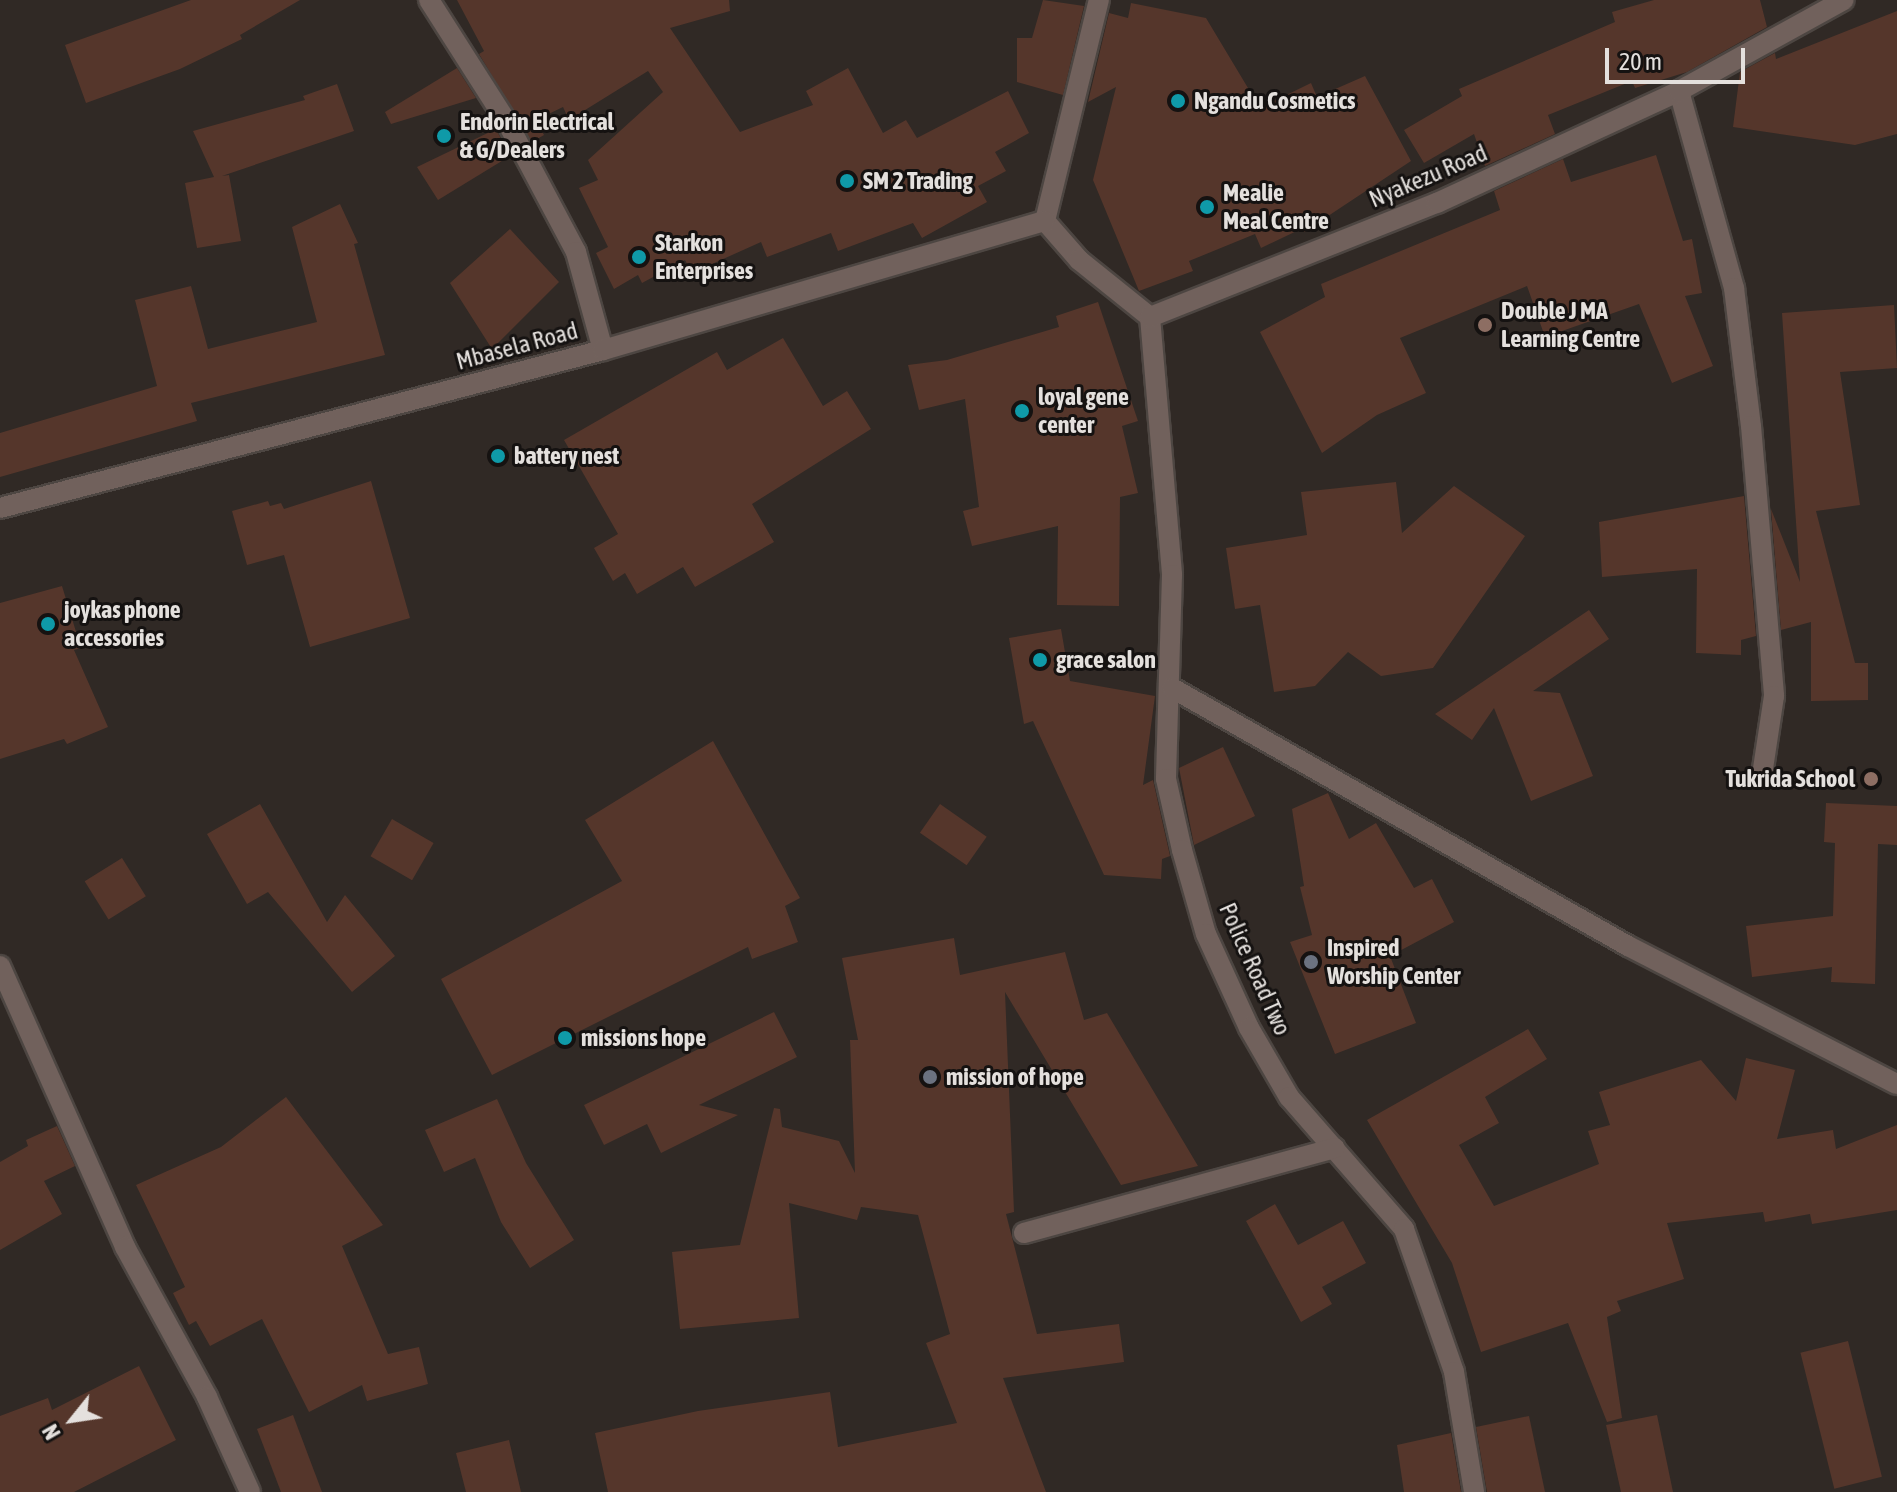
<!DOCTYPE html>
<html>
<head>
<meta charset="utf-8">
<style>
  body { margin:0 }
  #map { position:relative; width:1897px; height:1492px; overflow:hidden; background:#302925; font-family:"Asap Condensed",sans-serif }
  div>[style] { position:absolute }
  .building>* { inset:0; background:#55362b; transform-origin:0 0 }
  .roads { filter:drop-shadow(2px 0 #4d4642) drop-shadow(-2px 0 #4d4642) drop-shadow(0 2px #4d4642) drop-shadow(0 -2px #4d4642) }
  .minor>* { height:20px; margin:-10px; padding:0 10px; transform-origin:10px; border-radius:10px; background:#71615c }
  .dots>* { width:22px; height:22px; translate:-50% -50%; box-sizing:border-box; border:4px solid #151211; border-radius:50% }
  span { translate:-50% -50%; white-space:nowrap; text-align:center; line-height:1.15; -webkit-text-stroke:6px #151211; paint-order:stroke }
  .poi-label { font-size:24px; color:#e4e0dd; font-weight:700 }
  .left { translate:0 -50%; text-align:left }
  .right { translate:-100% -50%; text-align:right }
  .street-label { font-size:24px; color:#e4e0dd }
  .north { position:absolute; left:32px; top:1380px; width:80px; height:80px; -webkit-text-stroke:6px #151211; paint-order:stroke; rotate:240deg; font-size:22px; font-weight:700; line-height:32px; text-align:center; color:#e4e0dd }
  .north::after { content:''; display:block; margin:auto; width:28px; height:36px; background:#e4e0dd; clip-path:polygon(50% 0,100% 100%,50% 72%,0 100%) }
  .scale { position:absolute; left:1605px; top:48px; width:140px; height:36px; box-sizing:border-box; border:4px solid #e4e0dd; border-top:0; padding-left:10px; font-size:24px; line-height:28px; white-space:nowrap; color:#e4e0dd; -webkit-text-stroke:6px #151211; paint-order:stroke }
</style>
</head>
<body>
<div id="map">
  <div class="building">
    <div style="clip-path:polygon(191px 0,300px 0,240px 35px,242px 39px,180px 69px,86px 103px,65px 45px)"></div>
    <div style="clip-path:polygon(457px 0,729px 0,730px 11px,670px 28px,740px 132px,813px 105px,806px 91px,848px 68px,883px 133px,906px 120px,917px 138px,1008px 91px,1029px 133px,995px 152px,1006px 171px,978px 186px,987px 202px,922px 238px,913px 223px,838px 251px,831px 233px,767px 257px,761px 242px,692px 273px,685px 260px,642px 283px,638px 275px,614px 289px,596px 253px,608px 247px,579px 188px,598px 180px,588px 160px,663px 92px,648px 71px,569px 120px,563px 107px,536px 120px,544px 135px,532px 142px,479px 54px,484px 51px)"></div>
    <div style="clip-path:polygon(1043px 0,1084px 6px,1063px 95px,1017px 82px,1017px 38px,1032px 38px)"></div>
    <div style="clip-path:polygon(1654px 0,1760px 0,1767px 27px,1687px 72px,1635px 88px,1632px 81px,1548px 115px,1555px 134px,1485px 166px,1474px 134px,1424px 163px,1404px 130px,1462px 96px,1459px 89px,1615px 22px,1612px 12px)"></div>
    <div style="clip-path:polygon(1131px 3px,1206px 18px,1260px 108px,1311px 83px,1317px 97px,1365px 76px,1411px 161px,1304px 232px,1303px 228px,1261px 248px,1255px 234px,1189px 261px,1193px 271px,1139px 291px,1093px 180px,1116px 87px,1088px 102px,1109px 13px,1128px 18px)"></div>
    <div style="clip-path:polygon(1897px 11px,1897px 134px,1855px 145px,1733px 127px,1740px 72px,1775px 53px,1776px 59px)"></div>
    <div style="clip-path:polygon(457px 68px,476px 98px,391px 124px,385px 112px)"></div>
    <div style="clip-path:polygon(337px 84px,354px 131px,222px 176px,229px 175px,241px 241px,197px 248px,185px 183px,214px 177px,193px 131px,305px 100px,303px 96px)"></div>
    <div style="clip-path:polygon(496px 129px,510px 156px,438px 200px,417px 167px)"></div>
    <div style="clip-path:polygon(1656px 155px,1683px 241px,1692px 239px,1702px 293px,1685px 296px,1713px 366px,1672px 383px,1639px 304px,1545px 337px,1527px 286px,1400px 338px,1426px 393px,1377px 415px,1322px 453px,1260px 332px,1325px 297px,1321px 284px,1500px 210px,1494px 191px,1563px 159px,1571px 182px)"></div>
    <div style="clip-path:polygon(340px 204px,358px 243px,354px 244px,385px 355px,191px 403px,197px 421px,0 477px,0 433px,157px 386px,135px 300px,191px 286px,208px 349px,317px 322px,292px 227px)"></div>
    <div style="clip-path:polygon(510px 229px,559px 282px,492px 349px,450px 283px)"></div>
    <div style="clip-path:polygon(1098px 302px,1138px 421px,1122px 426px,1138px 493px,1120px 497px,1119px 606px,1057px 605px,1058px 526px,972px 546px,963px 511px,979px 507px,965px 399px,919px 410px,908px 365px,947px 360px,1059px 327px,1056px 316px)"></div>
    <div style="clip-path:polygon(1894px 305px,1897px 368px,1840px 372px,1860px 505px,1816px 511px,1855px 663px,1868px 663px,1868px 700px,1811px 701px,1811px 622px,1781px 630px,1771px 509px,1800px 582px,1782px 313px)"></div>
    <div style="clip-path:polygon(783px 338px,823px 406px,847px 391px,871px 429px,752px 504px,774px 542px,695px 587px,683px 567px,637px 594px,625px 573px,613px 581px,594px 548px,618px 534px,564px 440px,717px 352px,727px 370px)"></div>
    <div style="clip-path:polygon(371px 481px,410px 618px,310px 647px,284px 555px,247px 565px,232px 511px,268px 501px,270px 506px,281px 503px,284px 509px)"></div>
    <div style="clip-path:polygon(1396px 482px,1402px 533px,1454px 486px,1525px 536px,1433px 668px,1381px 676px,1348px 652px,1315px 686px,1274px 692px,1260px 605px,1235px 609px,1226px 548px,1307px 535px,1301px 492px)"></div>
    <div style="clip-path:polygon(1744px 496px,1756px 636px,1741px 640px,1741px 655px,1696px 653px,1697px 569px,1602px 577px,1599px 522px)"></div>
    <div style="clip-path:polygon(62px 586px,81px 648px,74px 650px,108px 727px,67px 744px,64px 739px,0 759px,0 603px)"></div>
    <div style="clip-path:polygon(1589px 610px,1609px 639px,1533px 691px,1560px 693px,1593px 776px,1531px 801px,1494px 708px,1472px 740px,1435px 714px)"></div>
    <div style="clip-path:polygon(1061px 629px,1070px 681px,1155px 696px,1143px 785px,1153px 780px,1170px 856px,1162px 859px,1161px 879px,1104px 875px,1033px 721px,1024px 724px,1009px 638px)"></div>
    <div style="clip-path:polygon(713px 741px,800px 898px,785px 906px,798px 942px,752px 959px,748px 947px,492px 1075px,441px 979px,622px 881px,585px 820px)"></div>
    <div style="clip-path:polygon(1223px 747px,1255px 816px,1194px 845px,1179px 768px)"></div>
    <div style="clip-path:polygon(1328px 793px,1349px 839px,1376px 823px,1414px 888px,1432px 879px,1454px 922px,1390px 956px,1416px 1023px,1335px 1054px,1290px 942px,1312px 935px,1300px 887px,1304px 886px,1292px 809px)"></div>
    <div style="clip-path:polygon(1826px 803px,1897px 806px,1897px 845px,1878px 844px,1875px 984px,1831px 982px,1832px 967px,1752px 977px,1746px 926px,1833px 916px,1835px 843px,1824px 842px)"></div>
    <div style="clip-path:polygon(260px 804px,327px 922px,345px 895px,395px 956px,352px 992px,268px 892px,247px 904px,207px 834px)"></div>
    <div style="left:940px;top:804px;width:57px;height:35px;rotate:35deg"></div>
    <div style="left:392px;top:819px;width:48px;height:43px;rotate:30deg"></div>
    <div style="left:122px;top:858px;width:45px;height:44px;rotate:58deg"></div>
    <div style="clip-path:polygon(954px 938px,960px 975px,1065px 952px,1084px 1020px,1107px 1013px,1198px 1166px,1121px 1185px,1005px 992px,1014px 1212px,1006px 1214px,1037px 1334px,1119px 1324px,1124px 1362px,1003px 1378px,1046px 1492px,608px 1492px,595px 1433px,698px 1411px,830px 1392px,838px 1447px,957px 1423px,926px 1343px,950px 1334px,918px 1215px,861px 1207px,857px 1220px,789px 1203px,799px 1318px,680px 1329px,672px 1252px,740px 1245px,774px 1108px,780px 1109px,782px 1127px,839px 1141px,855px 1173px,850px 1040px,858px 1040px,842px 958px)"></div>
    <div style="clip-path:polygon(774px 1012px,797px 1057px,699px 1105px,738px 1115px,661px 1153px,647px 1124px,604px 1145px,584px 1105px)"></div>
    <div style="clip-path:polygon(1528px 1029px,1547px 1059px,1485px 1097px,1499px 1123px,1459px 1145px,1494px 1206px,1599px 1164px,1588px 1131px,1610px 1125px,1599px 1092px,1701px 1060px,1736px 1101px,1746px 1058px,1795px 1070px,1777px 1139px,1833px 1130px,1836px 1149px,1897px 1125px,1897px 1210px,1812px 1224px,1810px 1214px,1765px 1222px,1763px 1212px,1667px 1223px,1684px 1279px,1617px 1301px,1621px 1311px,1607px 1317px,1622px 1418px,1607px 1422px,1568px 1323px,1481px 1352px,1452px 1263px,1367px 1120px)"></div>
    <div style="clip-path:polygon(286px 1097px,383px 1225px,342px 1246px,388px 1354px,419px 1347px,428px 1384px,367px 1401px,362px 1385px,309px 1412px,262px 1319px,210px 1346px,196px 1321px,189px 1325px,173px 1293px,185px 1287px,136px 1185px,221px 1147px)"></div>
    <div style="clip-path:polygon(497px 1099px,526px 1163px,574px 1240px,530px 1268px,501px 1222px,475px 1158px,444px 1172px,425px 1130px)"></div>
    <div style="clip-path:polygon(57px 1126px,75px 1166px,44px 1181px,62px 1214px,0 1250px,0 1162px,28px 1146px,26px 1140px)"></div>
    <div style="clip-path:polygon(1275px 1204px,1298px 1245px,1343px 1221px,1366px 1263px,1322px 1287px,1332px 1304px,1301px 1322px,1246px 1221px)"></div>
    <div style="left:1848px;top:1341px;width:140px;height:49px;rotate:76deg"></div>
    <div style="clip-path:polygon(139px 1366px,176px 1440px,74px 1492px,0 1492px,0 1416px,48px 1398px,52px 1410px)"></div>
    <div style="clip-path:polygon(293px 1415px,322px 1492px,281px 1492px,257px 1429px)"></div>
    <div style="clip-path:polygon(1657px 1415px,1673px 1492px,1621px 1492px,1606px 1425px)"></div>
    <div style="clip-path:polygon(1529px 1416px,1545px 1492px,1487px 1492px,1476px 1427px)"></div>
    <div style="clip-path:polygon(1451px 1433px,1461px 1492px,1404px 1492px,1397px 1445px)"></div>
    <div style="clip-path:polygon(509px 1440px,521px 1492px,466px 1492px,456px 1453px)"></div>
  </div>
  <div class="roads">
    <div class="minor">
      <div style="left:429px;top:0;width:147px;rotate:57.5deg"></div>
      <div style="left:508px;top:124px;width:145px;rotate:62deg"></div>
      <div style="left:576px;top:252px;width:102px;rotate:74.6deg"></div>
      <div style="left:1679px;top:91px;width:205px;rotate:74.4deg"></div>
      <div style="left:1734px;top:288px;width:139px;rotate:83deg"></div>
      <div style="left:1751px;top:426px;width:271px;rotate:85.1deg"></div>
      <div style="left:1774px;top:696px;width:80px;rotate:98.6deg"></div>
      <div style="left:1045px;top:221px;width:228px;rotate:-76.3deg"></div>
      <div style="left:1045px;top:221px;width:52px;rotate:48.9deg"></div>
      <div style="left:1079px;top:260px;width:91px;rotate:38.8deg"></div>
      <div style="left:1150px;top:317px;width:259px;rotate:85.1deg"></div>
      <div style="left:1172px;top:575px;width:204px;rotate:91.7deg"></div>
      <div style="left:1166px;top:779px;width:73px;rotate:77.3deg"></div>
      <div style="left:1182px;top:850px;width:87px;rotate:74.1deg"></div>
      <div style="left:1206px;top:934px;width:103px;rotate:65.4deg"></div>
      <div style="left:1249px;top:1028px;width:80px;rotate:59.9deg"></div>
      <div style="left:1289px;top:1097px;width:175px;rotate:48.9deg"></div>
      <div style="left:1404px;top:1229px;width:151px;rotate:70.7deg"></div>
      <div style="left:1454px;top:1372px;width:122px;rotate:80.5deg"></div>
      <div style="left:1150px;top:317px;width:309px;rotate:-21.7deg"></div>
      <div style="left:1437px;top:203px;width:267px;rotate:-24.8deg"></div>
      <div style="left:1679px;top:91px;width:188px;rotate:-28.9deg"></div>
      <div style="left:0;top:508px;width:623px;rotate:-14.68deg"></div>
      <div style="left:603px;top:350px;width:460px;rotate:-16.3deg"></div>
      <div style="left:1172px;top:688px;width:524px;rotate:29.5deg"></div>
      <div style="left:1628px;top:946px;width:302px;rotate:27.2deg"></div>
      <div style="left:0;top:966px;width:308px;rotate:66deg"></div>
      <div style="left:125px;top:1247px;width:171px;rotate:61.3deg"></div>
      <div style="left:207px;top:1397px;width:104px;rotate:65.6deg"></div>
      <div style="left:1024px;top:1233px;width:322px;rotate:-15.3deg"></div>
    </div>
  </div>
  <div class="dots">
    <div style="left:1178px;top:101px;background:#0f9aa8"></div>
    <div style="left:444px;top:136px;background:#0f9aa8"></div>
    <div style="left:847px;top:181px;background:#0f9aa8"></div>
    <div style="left:1207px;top:207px;background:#0f9aa8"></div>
    <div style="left:639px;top:257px;background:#0f9aa8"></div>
    <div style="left:1485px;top:325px;background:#8d6e63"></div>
    <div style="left:1022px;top:411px;background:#0f9aa8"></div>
    <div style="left:498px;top:456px;background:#0f9aa8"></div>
    <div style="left:48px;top:624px;background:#0f9aa8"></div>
    <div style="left:1040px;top:660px;background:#0f9aa8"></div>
    <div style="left:1871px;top:779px;background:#8d6e63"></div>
    <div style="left:1311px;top:962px;background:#6b7280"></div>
    <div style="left:565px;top:1038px;background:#0f9aa8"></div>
    <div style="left:930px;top:1077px;background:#6b7280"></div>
  </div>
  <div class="poi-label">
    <span class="left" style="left:1194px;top:101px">Ngandu Cosmetics</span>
    <span class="left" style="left:460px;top:136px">Endorin Electrical<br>&amp; G/Dealers</span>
    <span class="left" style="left:863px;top:181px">SM 2 Trading</span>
    <span class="left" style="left:1223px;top:207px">Mealie<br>Meal Centre</span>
    <span class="left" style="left:655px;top:257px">Starkon<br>Enterprises</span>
    <span class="left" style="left:1501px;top:325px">Double J MA<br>Learning Centre</span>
    <span class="left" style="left:1038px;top:411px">loyal gene<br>center</span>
    <span class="left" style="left:514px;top:456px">battery nest</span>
    <span class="left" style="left:64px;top:624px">joykas phone<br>accessories</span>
    <span class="left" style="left:1056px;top:660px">grace salon</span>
    <span class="right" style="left:1855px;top:779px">Tukrida School</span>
    <span class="left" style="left:1327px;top:962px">Inspired<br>Worship Center</span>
    <span class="left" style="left:581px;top:1038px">missions hope</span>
    <span class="left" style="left:946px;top:1077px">mission of hope</span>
  </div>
  <div class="street-label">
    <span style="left:1428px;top:176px;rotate:-23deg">Nyakezu Road</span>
    <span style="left:517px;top:346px;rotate:-15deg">Mbasela Road</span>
    <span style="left:1255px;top:969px;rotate:66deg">Police Road Two</span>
  </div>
  <div class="north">N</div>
  <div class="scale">20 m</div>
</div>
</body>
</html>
